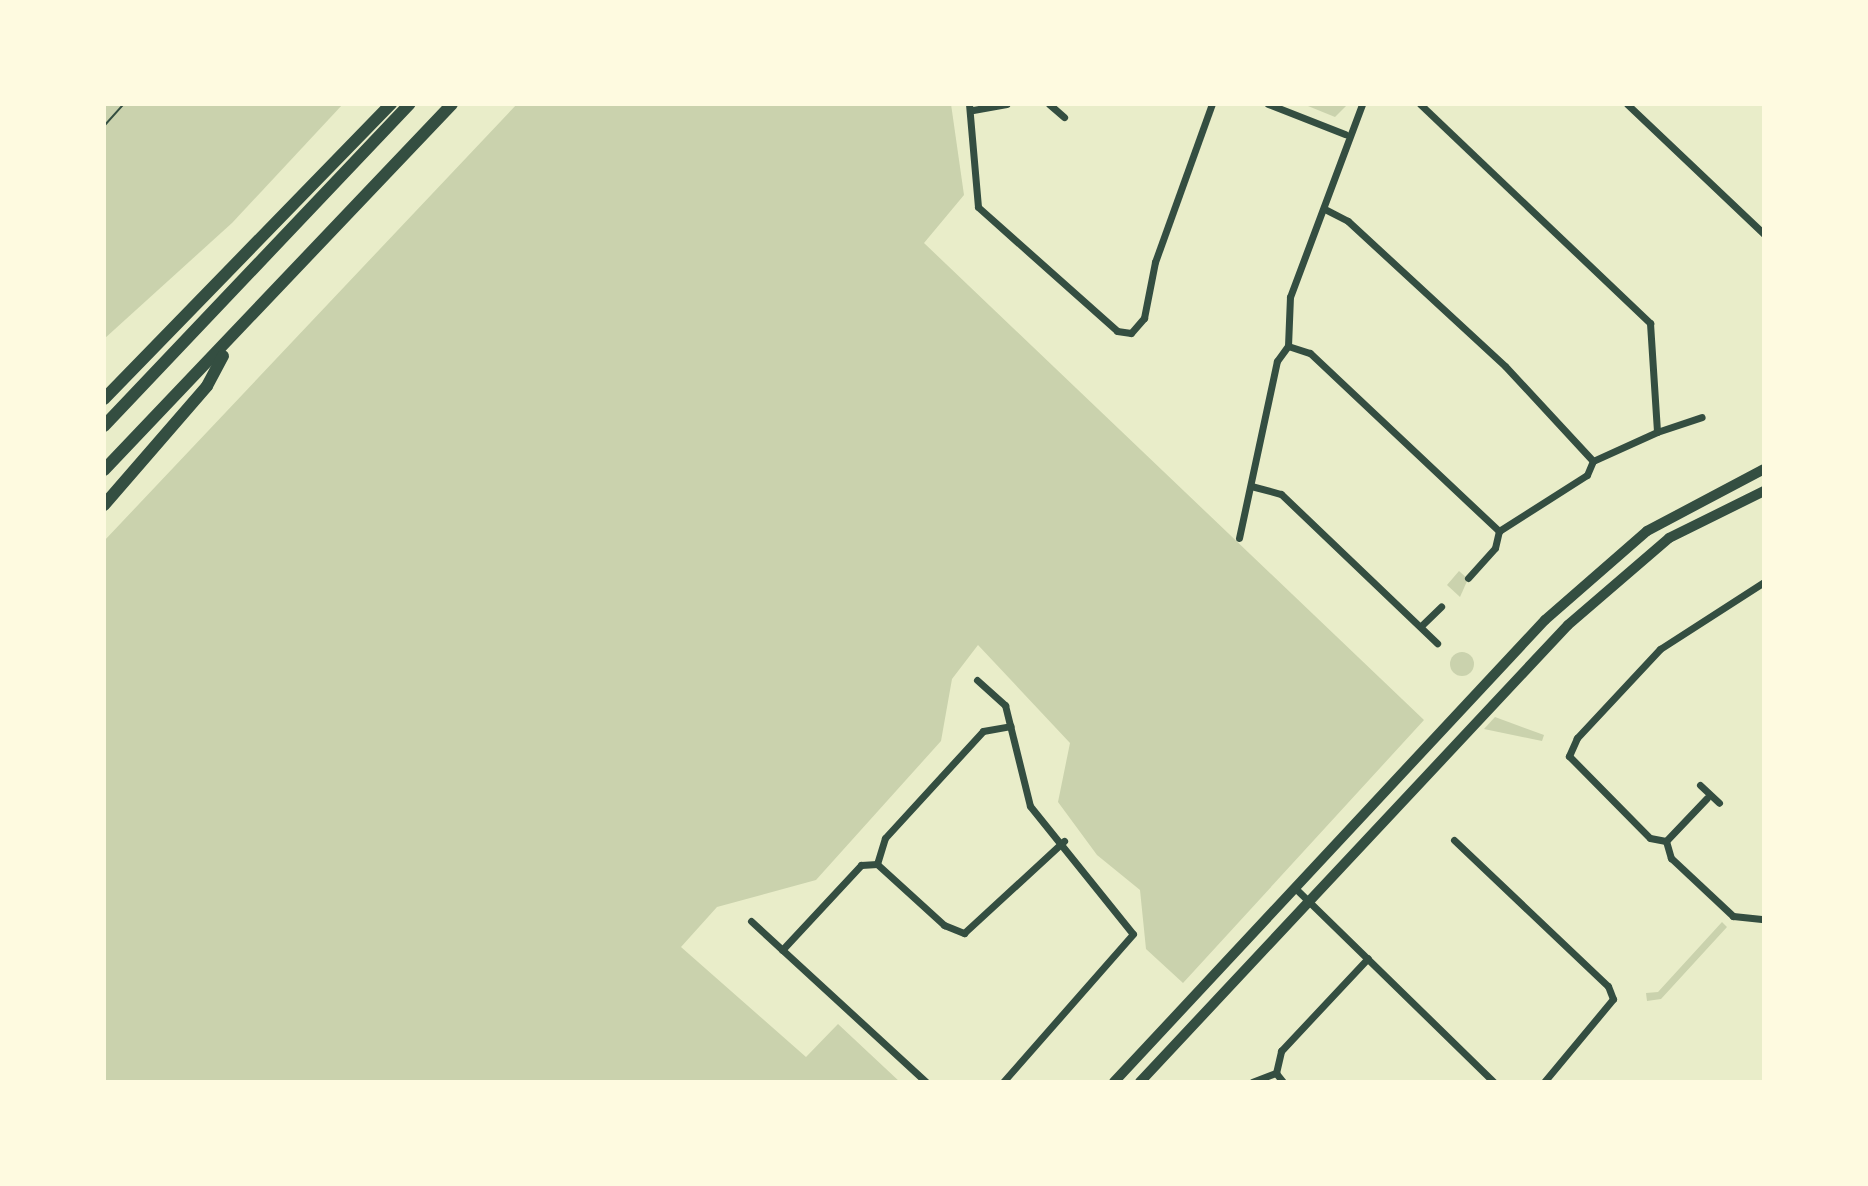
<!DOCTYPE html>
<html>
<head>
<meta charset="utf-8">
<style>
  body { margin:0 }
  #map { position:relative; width:1868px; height:1186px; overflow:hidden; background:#e9edc9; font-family:"Public Sans",sans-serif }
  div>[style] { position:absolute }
  .green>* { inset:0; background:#cad2ad }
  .round { border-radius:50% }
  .path>* { height:2px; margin:-1px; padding:0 1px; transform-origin:1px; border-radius:1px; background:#344e41 }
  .minor>* { height:7px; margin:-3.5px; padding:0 3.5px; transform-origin:3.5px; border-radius:3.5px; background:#344e41 }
  .secondary>* { height:10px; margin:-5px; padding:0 5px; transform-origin:5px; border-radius:5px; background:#344e41 }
  .motorway>* { height:12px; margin:-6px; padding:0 6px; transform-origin:6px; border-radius:6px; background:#344e41 }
  span { translate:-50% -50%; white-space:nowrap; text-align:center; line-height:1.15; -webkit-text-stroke:7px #fefae0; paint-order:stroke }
  .frame { position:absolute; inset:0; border:106px solid #fefae0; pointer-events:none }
</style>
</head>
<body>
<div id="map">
  <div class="green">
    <div style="clip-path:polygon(104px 104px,343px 104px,232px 223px,104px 339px)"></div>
    <div style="clip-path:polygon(517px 104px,951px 104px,964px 195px,924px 243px,1424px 720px,1183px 983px,1146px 949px,1140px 890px,1097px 855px,1058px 802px,1070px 743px,978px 645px,952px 679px,941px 741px,816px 880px,717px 907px,681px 947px,806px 1057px,838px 1024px,900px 1082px,104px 1082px,104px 541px)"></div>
    <div style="clip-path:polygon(1303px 104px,1348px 104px,1335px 117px)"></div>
    <div style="clip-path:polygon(1459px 571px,1468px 579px,1460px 597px,1447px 585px)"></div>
    <div class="round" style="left:1450px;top:652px;width:24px;height:24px"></div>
    <div style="clip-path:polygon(1495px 717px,1544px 735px,1542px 741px,1484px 729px)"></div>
    <div style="clip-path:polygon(1722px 922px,1727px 927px,1661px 999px,1647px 1001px,1646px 993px,1658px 992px)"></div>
  </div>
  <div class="path">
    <div style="left:104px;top:126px;width:30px;rotate:-48deg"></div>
  </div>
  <div class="minor">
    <div style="left:969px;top:104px;width:103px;rotate:85deg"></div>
    <div style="left:978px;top:207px;width:186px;rotate:41.7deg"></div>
    <div style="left:1117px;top:331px;width:14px;rotate:8deg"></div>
    <div style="left:1131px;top:333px;width:20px;rotate:-49deg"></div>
    <div style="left:1144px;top:318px;width:57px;rotate:-78.9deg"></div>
    <div style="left:1155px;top:262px;width:168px;rotate:-70.2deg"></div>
    <div style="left:1049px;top:104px;width:20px;rotate:41deg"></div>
    <div style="left:1268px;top:104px;width:83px;rotate:21.3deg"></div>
    <div style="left:1420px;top:104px;width:318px;rotate:43.6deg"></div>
    <div style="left:1650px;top:323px;width:109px;rotate:86.3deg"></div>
    <div style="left:1657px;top:432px;width:70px;rotate:155.6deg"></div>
    <div style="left:1627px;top:104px;width:189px;rotate:43.5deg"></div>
    <div style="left:973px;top:110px;width:34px;rotate:-10deg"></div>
    <div style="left:1288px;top:346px;width:23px;rotate:18deg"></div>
    <div style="left:1310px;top:353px;width:260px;rotate:43.3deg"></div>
    <div style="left:1499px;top:531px;width:104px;rotate:-32.5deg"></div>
    <div style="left:1587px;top:475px;width:15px;rotate:-67deg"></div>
    <div style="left:1593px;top:461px;width:129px;rotate:-132.8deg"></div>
    <div style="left:1505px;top:366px;width:214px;rotate:-137.3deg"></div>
    <div style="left:1348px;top:221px;width:27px;rotate:-153deg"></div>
    <div style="left:1657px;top:432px;width:47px;rotate:-18.4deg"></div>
    <div style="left:1251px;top:486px;width:31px;rotate:15deg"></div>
    <div style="left:1281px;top:494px;width:216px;rotate:43.7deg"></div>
    <div style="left:1239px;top:538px;width:181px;rotate:-77.9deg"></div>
    <div style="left:1277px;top:361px;width:19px;rotate:-54deg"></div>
    <div style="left:1288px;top:346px;width:49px;rotate:-87.7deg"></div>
    <div style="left:1290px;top:297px;width:206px;rotate:-69.5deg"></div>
    <div style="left:1468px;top:578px;width:40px;rotate:-48deg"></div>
    <div style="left:1495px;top:548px;width:17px;rotate:-77deg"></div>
    <div style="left:1764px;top:582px;width:124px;rotate:147.2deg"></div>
    <div style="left:1660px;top:649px;width:122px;rotate:133deg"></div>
    <div style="left:1577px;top:738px;width:20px;rotate:114deg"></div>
    <div style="left:1569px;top:756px;width:115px;rotate:45.4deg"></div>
    <div style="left:1650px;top:838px;width:16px;rotate:11deg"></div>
    <div style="left:1666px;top:841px;width:18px;rotate:74deg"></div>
    <div style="left:1671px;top:858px;width:85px;rotate:43.1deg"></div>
    <div style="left:1733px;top:916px;width:31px;rotate:6deg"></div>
    <div style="left:1421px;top:626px;width:28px;rotate:-44deg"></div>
    <div style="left:977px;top:680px;width:38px;rotate:42deg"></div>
    <div style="left:1005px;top:705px;width:104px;rotate:76.1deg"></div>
    <div style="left:1030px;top:806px;width:164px;rotate:51.2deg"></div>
    <div style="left:1133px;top:934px;width:197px;rotate:131.3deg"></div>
    <div style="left:1700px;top:785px;width:26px;rotate:43deg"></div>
    <div style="left:1454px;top:840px;width:212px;rotate:43.5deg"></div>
    <div style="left:1608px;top:986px;width:14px;rotate:69deg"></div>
    <div style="left:1613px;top:999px;width:108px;rotate:129.7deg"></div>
    <div style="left:1666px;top:841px;width:59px;rotate:-46.4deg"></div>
    <div style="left:877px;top:864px;width:91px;rotate:42.3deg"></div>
    <div style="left:944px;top:925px;width:22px;rotate:22deg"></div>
    <div style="left:964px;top:933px;width:136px;rotate:-42.6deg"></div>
    <div style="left:877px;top:864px;width:27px;rotate:-73deg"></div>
    <div style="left:885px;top:838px;width:145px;rotate:-47.5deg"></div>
    <div style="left:983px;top:731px;width:28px;rotate:-10deg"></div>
    <div style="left:1295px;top:888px;width:278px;rotate:44.3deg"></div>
    <div style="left:751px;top:921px;width:238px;rotate:42.6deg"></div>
    <div style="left:782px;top:950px;width:116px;rotate:-47.1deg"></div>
    <div style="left:861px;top:865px;width:16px;rotate:-4deg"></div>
    <div style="left:1252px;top:1082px;width:26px;rotate:-21deg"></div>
    <div style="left:1283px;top:1082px;width:11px;rotate:-128deg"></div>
    <div style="left:1276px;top:1073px;width:23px;rotate:-77deg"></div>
    <div style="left:1281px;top:1051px;width:127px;rotate:-46.9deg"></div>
  </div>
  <div class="secondary">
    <div style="left:1114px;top:1082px;width:632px;rotate:-46.99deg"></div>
    <div style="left:1545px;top:620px;width:135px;rotate:-41.1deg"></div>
    <div style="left:1647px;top:531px;width:132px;rotate:-27.9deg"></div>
    <div style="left:1140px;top:1082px;width:626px;rotate:-46.88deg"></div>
    <div style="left:1568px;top:625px;width:133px;rotate:-40.7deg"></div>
    <div style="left:1669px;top:538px;width:106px;rotate:-26.3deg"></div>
  </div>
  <div class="motorway">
    <div style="left:104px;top:399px;width:412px;rotate:-45.8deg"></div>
    <div style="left:104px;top:426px;width:444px;rotate:-46.5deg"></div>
    <div style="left:104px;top:470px;width:505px;rotate:-46.44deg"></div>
    <div style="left:104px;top:505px;width:157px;rotate:-49.1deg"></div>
    <div style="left:207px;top:386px;width:34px;rotate:-62deg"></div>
  </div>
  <div class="frame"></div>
</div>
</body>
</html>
